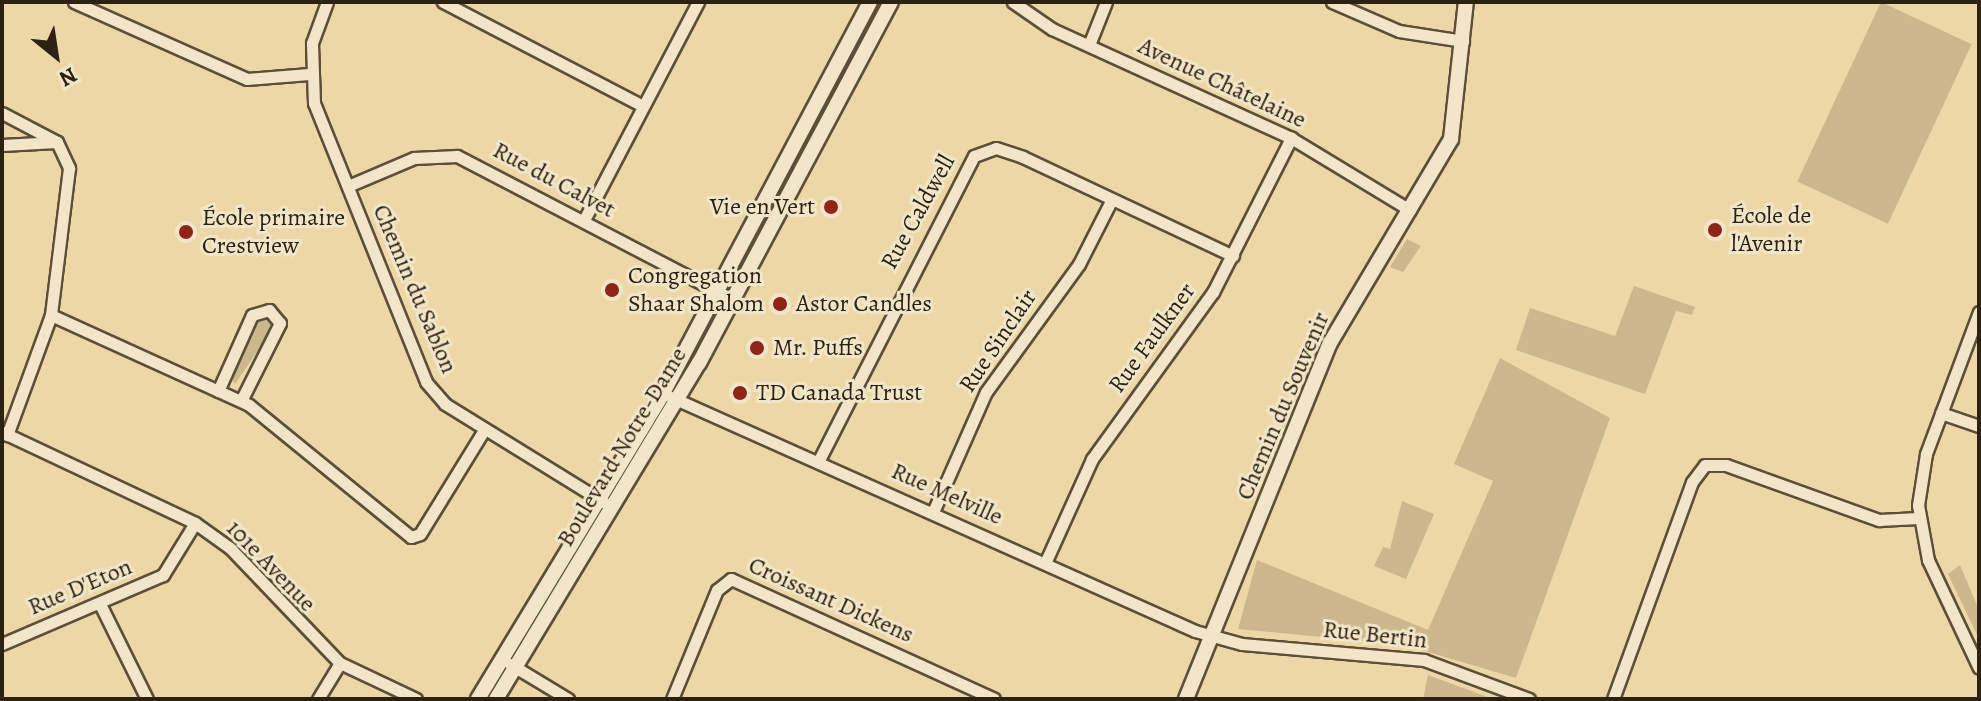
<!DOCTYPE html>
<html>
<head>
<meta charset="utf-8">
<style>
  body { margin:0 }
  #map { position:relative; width:1981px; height:701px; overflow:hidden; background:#edd7a9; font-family:Alegreya,serif }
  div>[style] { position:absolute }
  .green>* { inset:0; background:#ccb88f; transform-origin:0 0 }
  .roads { filter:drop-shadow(2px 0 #5d4e38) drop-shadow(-2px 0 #5d4e38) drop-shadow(0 2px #5d4e38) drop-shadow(0 -2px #5d4e38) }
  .minor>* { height:11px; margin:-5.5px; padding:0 5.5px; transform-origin:5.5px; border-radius:5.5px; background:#f3e5c7 }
  .tertiary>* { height:14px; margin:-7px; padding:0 7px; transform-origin:7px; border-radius:7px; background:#f3e5c7 }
  .dots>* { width:22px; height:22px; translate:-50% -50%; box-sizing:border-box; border:4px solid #f3e5c7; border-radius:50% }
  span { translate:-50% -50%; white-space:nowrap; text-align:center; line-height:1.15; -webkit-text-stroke:6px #f3e5c7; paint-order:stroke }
  .street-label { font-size:24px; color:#2d2112 }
  .poi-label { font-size:24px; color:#2d2112 }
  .right { translate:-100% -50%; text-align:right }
  .left { translate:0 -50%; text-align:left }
  .frame { position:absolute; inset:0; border:4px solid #2d2112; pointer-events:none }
  .north { position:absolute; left:16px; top:16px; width:80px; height:80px; -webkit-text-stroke:6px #f3e5c7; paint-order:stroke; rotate:150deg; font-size:22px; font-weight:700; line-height:32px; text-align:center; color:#2d2112 }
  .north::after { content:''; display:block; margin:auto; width:28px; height:36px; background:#2d2112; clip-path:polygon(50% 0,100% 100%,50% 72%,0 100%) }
</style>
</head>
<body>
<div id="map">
  <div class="green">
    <div style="left:1881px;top:2px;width:100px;height:198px;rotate:25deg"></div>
    <div style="clip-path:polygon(1407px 239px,1421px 246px,1403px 272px,1390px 267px)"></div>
    <div style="clip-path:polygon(1634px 286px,1695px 307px,1692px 315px,1676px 311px,1645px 394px,1516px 350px,1530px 308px,1615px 336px)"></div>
    <div style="clip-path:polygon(269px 317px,272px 330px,235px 384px,231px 378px,258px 320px)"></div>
    <div style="clip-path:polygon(1500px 358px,1610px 418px,1516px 678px,1404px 645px,1238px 629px,1257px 560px,1428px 630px,1493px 481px,1454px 464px)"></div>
    <div style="clip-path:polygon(1402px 501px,1434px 514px,1406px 579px,1374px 566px,1383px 547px,1390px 549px)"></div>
    <div style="clip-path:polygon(1960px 565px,1979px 610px,1979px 639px,1948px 574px)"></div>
    <div style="clip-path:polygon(1428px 675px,1493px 699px,1423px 699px)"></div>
  </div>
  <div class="roads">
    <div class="minor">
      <div style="left:74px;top:2px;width:189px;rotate:24deg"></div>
      <div style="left:247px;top:79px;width:62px;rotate:-4.6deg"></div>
      <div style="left:327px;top:2px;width:44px;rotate:110.1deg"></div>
      <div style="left:312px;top:43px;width:60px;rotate:88.1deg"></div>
      <div style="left:314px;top:103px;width:301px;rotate:68.1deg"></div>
      <div style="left:426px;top:382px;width:29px;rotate:49deg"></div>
      <div style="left:445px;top:404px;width:196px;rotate:31.7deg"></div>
      <div style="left:443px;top:2px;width:225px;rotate:27.5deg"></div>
      <div style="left:1013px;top:2px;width:47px;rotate:34.7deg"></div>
      <div style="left:1052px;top:29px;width:263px;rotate:24.5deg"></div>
      <div style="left:1291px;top:138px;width:139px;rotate:31.2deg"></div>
      <div style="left:1332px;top:2px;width:73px;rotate:23.4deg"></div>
      <div style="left:1399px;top:31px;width:65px;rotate:8.9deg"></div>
      <div style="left:1089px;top:45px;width:46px;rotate:-68.4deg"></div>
      <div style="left:2px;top:113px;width:62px;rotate:27.8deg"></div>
      <div style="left:57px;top:142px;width:29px;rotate:65deg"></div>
      <div style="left:69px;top:168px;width:148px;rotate:97deg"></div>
      <div style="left:51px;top:315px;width:128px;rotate:110.1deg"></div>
      <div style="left:2px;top:145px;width:55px;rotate:-3.1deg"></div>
      <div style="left:348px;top:186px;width:72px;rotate:-23deg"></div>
      <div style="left:414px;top:158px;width:43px;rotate:-2.7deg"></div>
      <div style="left:457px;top:156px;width:310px;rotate:27.5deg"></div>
      <div style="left:584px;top:220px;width:246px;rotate:-62.4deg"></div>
      <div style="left:1979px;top:312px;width:152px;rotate:110.5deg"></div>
      <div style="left:1926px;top:454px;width:52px;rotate:98.9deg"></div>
      <div style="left:1918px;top:505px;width:56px;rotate:79.7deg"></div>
      <div style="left:1928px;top:560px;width:119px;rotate:64.7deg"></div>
      <div style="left:51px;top:315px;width:217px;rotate:24.4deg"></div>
      <div style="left:249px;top:405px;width:209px;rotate:39.2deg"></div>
      <div style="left:411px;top:537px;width:9px;rotate:-18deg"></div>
      <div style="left:420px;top:534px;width:122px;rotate:-58.4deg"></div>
      <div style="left:218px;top:391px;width:83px;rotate:-65.9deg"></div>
      <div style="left:252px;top:315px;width:18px;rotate:-16deg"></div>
      <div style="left:269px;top:310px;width:17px;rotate:50deg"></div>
      <div style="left:280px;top:323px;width:87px;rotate:116.6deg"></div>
      <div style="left:671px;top:397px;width:574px;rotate:24.06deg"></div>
      <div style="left:1195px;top:631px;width:49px;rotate:15.5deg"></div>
      <div style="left:1242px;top:644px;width:183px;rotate:5deg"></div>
      <div style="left:1424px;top:660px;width:112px;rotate:20.4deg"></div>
      <div style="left:1941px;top:413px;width:40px;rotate:18.9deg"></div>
      <div style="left:2px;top:432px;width:213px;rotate:25.2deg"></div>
      <div style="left:195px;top:523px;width:43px;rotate:35.5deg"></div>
      <div style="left:230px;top:548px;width:159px;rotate:46.3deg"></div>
      <div style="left:340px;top:663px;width:84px;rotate:25.3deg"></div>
      <div style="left:819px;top:460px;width:341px;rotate:-63deg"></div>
      <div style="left:974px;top:156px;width:23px;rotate:-20deg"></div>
      <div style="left:996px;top:148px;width:28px;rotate:18deg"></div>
      <div style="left:1023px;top:157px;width:232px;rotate:25.2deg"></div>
      <div style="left:933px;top:512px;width:131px;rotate:-66.2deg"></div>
      <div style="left:986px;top:392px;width:158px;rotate:-54deg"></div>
      <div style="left:1079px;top:264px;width:71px;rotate:-63.1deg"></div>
      <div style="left:1046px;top:561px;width:112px;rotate:-65.7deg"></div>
      <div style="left:1092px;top:459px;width:206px;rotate:-54.1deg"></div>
      <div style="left:1213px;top:292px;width:173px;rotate:-63.1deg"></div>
      <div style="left:100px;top:604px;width:106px;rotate:63.7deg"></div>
      <div style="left:2px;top:644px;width:175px;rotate:-23.2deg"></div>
      <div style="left:163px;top:575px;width:61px;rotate:-58.4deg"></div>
      <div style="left:510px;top:664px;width:68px;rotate:31.1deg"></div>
      <div style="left:318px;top:699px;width:42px;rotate:-58.6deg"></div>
      <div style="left:672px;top:699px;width:118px;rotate:-67.6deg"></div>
      <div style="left:717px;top:590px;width:18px;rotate:-38deg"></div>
      <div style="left:731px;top:579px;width:289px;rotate:24.5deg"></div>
      <div style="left:1613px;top:699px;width:231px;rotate:-70deg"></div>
      <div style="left:1692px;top:482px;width:21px;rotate:-53deg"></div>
      <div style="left:1705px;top:465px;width:21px"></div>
      <div style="left:1726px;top:465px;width:163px;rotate:19.8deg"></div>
      <div style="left:1879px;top:520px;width:39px;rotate:-3deg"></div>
    </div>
    <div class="tertiary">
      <div style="left:478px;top:699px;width:358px;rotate:-58.8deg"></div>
      <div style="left:663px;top:393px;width:442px;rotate:-62.1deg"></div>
      <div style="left:496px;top:699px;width:393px;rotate:-58.9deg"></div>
      <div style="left:699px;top:363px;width:409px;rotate:-62deg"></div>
      <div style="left:1186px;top:699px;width:384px;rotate:-68deg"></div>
      <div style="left:1330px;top:343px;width:237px;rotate:-59.3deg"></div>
      <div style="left:1451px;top:139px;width:138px;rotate:-83.8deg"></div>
    </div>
  </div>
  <div class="dots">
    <div style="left:831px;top:207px;background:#8f2418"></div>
    <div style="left:1715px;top:230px;background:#8f2418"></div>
    <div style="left:186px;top:232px;background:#8f2418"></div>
    <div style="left:612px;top:290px;background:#8f2418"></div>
    <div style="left:780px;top:304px;background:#8f2418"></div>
    <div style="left:757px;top:348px;background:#8f2418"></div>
    <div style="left:740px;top:393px;background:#8f2418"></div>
  </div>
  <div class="street-label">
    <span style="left:1222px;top:83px;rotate:25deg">Avenue Châtelaine</span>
    <span style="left:554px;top:180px;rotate:28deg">Rue du Calvet</span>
    <span style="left:918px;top:212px;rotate:-61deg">Rue Caldwell</span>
    <span style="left:415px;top:289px;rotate:67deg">Chemin du Sablon</span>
    <span style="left:1152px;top:338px;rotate:-54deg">Rue Faulkner</span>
    <span style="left:998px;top:341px;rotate:-56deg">Rue Sinclair</span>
    <span style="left:1283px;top:406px;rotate:-67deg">Chemin du Souvenir</span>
    <span style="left:622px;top:447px;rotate:-59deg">Boulevard Notre-Dame</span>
    <span style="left:947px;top:494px;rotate:24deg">Rue Melville</span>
    <span style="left:271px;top:566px;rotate:46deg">101e Avenue</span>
    <span style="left:80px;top:587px;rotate:-23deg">Rue D'Eton</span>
    <span style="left:831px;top:600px;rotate:24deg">Croissant Dickens</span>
    <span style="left:1375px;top:635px;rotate:6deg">Rue Bertin</span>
  </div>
  <div class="poi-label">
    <span class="right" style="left:815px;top:207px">Vie en Vert</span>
    <span class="left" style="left:1731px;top:230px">École de<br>l'Avenir</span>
    <span class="left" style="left:202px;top:232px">École primaire<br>Crestview</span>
    <span class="left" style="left:628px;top:290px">Congregation<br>Shaar Shalom</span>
    <span class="left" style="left:796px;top:304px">Astor Candles</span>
    <span class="left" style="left:773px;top:348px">Mr. Puffs</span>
    <span class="left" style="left:756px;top:393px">TD Canada Trust</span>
  </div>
  <div class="frame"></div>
  <div class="north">N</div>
</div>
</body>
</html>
